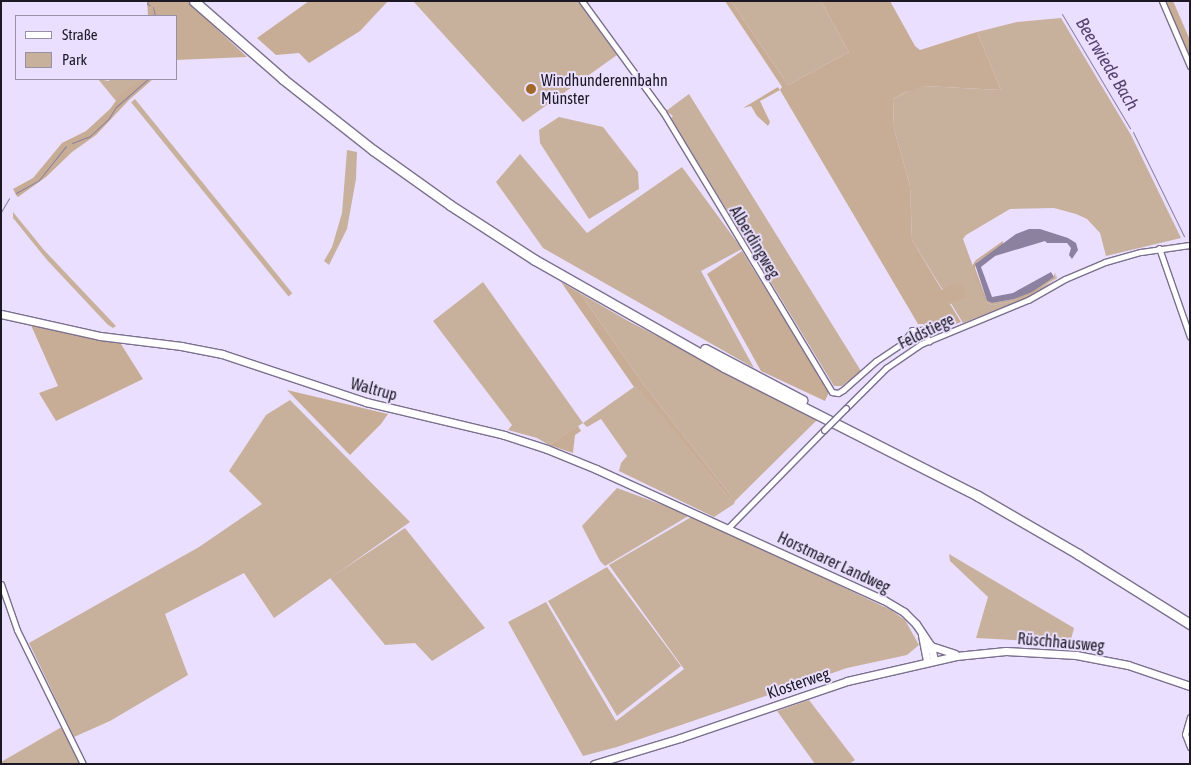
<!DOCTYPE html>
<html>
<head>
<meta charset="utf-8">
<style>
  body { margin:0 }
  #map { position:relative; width:1191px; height:765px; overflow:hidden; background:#eadfff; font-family:"Asap Condensed",sans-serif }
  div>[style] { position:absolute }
  .green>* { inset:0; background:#c8b19c; transform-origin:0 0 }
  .forest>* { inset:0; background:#c7ad95 }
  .water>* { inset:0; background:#8c819e }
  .stream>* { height:1px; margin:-0.5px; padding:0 0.5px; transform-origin:0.5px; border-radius:0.5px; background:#8c819e }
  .roads { filter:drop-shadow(1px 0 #7b708d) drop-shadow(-1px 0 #7b708d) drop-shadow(0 1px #7b708d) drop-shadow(0 -1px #7b708d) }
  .street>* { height:5px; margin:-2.5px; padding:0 2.5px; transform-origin:2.5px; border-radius:2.5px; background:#fff }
  .secondary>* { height:7px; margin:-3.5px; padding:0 3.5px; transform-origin:3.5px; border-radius:3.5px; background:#fff }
  .highway>* { height:9px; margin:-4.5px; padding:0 4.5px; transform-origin:4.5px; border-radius:4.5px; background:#fff }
  .bridges { filter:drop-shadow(1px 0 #7b708d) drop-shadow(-1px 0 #7b708d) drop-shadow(0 1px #7b708d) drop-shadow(0 -1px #7b708d) }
  .street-bridge>* { height:5px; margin:-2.5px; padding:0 2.5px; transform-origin:2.5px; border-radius:2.5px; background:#fff }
  .dots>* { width:14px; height:14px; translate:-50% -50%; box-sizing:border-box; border:2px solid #eadfff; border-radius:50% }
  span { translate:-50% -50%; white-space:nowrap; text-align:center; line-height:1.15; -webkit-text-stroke:4px #eadfff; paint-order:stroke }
  .poi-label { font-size:16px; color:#1d1924 }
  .left { translate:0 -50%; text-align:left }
  .street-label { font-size:16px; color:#1d1924 }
  .water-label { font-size:18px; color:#564470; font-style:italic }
  .frame { position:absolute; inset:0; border:2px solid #1d1924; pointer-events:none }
  .legend { position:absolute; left:15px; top:15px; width:162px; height:65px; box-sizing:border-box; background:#eadfff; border:1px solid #9890a7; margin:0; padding:6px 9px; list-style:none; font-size:15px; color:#1d1924 }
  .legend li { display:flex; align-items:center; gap:10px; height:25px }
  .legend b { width:25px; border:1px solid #9890a7 }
</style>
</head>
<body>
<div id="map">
  <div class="green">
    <div style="clip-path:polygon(413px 1px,578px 1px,617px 55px,523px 122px)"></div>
    <div style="clip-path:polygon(731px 1px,821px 1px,849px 52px,788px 85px)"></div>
    <div style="clip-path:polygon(1061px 18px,1131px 135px,1181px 238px,1106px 256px,1100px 233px,1087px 219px,1076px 214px,1054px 208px,1010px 209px,966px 235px,963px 239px,986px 302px,992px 305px,1014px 301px,1050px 283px,1056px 278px,1055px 272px,1057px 278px,1037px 294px,963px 323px,912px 240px,910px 186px,894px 129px,893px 99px,916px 87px,924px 86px,1001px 90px,977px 32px,1017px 22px)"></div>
    <div style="clip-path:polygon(98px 79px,109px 81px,110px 79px,143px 79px,116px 101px)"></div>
    <div style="clip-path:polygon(689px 94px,861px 371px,842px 386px,834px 386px,671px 118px,673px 116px,666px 111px)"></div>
    <div style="left:135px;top:99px;width:250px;height:5px;rotate:51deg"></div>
    <div style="clip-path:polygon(559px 117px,603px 127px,638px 172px,639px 189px,589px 219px,540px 143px,539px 130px)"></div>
    <div style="clip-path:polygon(347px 150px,357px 152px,356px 179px,347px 229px,329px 265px,324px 261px,332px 247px,342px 213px)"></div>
    <div style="clip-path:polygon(520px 154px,587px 233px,682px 167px,742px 249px,701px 271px,754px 368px,543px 248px,496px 182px)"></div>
    <div style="clip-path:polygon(13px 212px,44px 250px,116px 326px,113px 328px,108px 325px,47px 260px,13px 218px)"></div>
    <div style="clip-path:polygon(483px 282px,583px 423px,634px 387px,639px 388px,734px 504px,714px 517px,619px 471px,621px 463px,627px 456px,601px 419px,587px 427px,583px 423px,549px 445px,537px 438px,508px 430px,512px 425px,433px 321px)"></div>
    <div style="clip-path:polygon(580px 293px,630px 322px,818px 419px,735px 501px,644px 385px)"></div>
    <div style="clip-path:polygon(290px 400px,410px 522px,274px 618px,244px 573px,165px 614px,188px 675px,110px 721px,74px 737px,29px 643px,199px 547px,262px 504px,229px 471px,266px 415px)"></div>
    <div style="clip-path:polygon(617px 488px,690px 515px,605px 566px,600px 561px,582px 526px)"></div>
    <div style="clip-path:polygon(693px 516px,891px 610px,905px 620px,919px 645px,907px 655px,847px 668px,617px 747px,583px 756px,508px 622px,546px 602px,616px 721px,684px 669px,609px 565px)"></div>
    <div style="clip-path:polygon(405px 528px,485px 628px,432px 661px,415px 643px,385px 645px,330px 578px)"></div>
    <div style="clip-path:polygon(949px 554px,1074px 628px,1070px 643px,976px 638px,988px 597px,950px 561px)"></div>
    <div style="clip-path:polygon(607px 567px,681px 666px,617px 716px,548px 601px)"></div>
    <div style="clip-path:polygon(809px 700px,855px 760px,849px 764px,815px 764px,777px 711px)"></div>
    <div style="clip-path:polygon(65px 725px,81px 764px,1px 764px,1px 762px)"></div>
  </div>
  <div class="forest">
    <div style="clip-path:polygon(147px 1px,187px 1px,247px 57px,176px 60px,176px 16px,148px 16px)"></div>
    <div style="clip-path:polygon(309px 1px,388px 1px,360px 31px,309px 63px,299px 53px,276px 55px,257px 38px)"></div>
    <div style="clip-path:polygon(725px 1px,731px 1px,788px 85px,849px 52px,821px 1px,890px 1px,915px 46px,920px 50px,977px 32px,1001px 90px,924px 86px,906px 92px,893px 99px,894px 129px,910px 186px,912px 240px,942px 290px,958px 283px,965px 289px,966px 297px,950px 304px,961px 322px,935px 333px,931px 332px,923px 324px,918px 324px,780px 90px,760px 101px,770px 122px,768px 126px,757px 116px,751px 106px,743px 108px,778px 87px,780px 90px,782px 87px)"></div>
    <div style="clip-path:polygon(1163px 1px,1173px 1px,1190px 40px,1190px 62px)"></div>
    <div style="clip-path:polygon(143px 79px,153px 79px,129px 100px,96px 135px,72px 152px,46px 177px,18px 197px,16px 195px,13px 189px,33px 178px,62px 143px,86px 131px,110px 109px,121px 94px)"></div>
    <div style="clip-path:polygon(1003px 241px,1003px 245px,977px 262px,975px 268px,987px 301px,992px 303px,1014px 299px,1054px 277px,1054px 273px,1056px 278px,1033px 293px,1014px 301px,992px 305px,986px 302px,983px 298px,972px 266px,976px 260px)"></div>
    <div style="clip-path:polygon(742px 251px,829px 392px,825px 401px,761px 371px,707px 274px)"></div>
    <div style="clip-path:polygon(561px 282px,580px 293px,644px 385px,735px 501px,734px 504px,639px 389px,634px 387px)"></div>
    <div style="clip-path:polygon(30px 323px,121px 344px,143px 379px,56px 421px,39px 393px,58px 386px)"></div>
    <div style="clip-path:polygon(287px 390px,388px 414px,381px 424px,350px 455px)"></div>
    <div style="clip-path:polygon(578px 426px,581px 431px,575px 435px,573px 453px,549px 445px)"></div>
  </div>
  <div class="water">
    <div style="clip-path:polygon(1029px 229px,1040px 229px,1068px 238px,1076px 243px,1078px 250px,1072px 259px,1069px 255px,1071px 248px,1067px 243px,1047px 243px,1045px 241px,995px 256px,981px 267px,992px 297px,1013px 293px,1051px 272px,1054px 277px,1032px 292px,1014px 299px,992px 303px,987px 301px,975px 264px,1016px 234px)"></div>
  </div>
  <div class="stream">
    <div style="left:148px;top:1px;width:3px;rotate:108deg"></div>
    <div style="left:147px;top:4px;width:3px;rotate:18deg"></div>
    <div style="left:153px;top:7px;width:9px;rotate:77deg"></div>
    <div style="left:1062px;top:14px;width:133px;rotate:59.2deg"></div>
    <div style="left:1133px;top:132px;width:116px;rotate:63.9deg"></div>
    <div style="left:72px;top:143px;width:19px;rotate:-21deg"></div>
    <div style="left:90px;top:136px;width:26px;rotate:-43deg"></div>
    <div style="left:109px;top:118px;width:13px;rotate:-58deg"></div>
    <div style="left:116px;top:107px;width:43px;rotate:-41.2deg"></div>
    <div style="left:16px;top:193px;width:26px;rotate:-29deg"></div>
    <div style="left:39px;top:180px;width:43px;rotate:-51.5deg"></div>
    <div style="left:1px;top:212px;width:16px;rotate:-60deg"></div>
    <div style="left:1189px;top:239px;width:1px"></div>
  </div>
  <div class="roads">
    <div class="street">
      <div style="left:582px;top:1px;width:137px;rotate:53.9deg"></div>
      <div style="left:663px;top:112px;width:327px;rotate:58.9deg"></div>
      <div style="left:832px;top:392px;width:6px;rotate:9deg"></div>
      <div style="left:838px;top:393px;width:6px;rotate:-31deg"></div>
      <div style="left:843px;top:390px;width:44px;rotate:-41.3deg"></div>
      <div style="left:876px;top:361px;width:34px;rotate:-34deg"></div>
      <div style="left:904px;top:342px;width:14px;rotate:-56deg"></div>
      <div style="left:912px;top:330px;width:9px"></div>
      <div style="left:921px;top:330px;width:14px;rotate:54deg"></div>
      <div style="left:1162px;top:1px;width:71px;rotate:66.7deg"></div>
      <div style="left:1159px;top:248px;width:94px;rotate:70.8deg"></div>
      <div style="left:846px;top:408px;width:57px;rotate:-45deg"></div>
      <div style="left:886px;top:368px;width:42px;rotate:-34.4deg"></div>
      <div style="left:921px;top:344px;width:116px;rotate:-22.4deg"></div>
      <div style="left:1028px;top:300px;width:43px;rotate:-29.6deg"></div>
      <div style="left:1065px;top:279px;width:43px;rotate:-23deg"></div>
      <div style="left:1105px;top:262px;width:37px;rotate:-16deg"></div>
      <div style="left:1141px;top:252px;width:49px;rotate:-8.1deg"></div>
      <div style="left:728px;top:528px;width:137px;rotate:-45.6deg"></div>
      <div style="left:1px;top:584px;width:49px;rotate:70.8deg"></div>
      <div style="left:17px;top:630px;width:149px;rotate:63.8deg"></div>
      <div style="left:1190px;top:717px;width:18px;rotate:106deg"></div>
      <div style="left:1185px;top:734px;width:14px;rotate:69deg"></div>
    </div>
    <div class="secondary">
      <div style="left:1px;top:314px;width:101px;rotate:12.5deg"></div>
      <div style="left:100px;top:336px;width:82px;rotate:7deg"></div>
      <div style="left:181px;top:346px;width:42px;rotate:11deg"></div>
      <div style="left:222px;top:354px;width:152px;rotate:18.4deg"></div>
      <div style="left:366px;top:402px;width:142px;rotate:13.4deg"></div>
      <div style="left:504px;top:435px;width:45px;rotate:18deg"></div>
      <div style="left:547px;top:449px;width:53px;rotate:22.2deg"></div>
      <div style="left:596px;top:469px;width:316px;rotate:24.5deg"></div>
      <div style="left:884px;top:600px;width:23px;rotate:31deg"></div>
      <div style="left:904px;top:612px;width:17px;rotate:45deg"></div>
      <div style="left:916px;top:624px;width:27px;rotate:56deg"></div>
      <div style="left:931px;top:646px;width:14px;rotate:78deg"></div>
      <div style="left:922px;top:635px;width:26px;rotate:79deg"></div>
      <div style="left:931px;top:646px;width:25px;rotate:18deg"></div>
      <div style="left:594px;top:764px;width:90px;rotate:-16.8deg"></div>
      <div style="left:680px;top:738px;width:176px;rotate:-18.8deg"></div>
      <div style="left:847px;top:681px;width:112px;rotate:-12.9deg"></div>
      <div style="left:956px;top:656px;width:50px;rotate:-5.7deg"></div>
      <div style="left:1006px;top:651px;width:70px;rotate:3.3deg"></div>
      <div style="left:1076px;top:655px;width:53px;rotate:10.9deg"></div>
      <div style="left:1128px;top:665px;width:65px;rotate:18.7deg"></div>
    </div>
    <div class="highway">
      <div style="left:194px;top:1px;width:118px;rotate:41.2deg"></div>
      <div style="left:283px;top:79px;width:115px;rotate:38.3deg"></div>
      <div style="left:373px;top:150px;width:95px;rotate:35.5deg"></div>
      <div style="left:450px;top:205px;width:101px;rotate:32.9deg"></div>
      <div style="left:535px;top:260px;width:217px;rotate:29.5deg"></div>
      <div style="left:724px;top:367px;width:285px;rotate:26.9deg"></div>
      <div style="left:978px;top:496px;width:116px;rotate:30.1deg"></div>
      <div style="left:1078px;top:554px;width:132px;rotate:32deg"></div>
      <div style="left:705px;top:349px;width:110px;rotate:27.7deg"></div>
    </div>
  </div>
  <div class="bridges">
    <div class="street-bridge">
      <div style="left:824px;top:430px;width:31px;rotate:-45deg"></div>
    </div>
  </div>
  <div class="dots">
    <div style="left:531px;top:89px;background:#a26827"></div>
  </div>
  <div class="poi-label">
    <span class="left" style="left:541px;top:89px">Windhunderennbahn<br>Münster</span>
  </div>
  <div class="street-label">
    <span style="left:755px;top:242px;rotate:59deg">Alberdingweg</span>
    <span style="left:926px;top:331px;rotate:-26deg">Feldstiege</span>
    <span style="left:374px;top:389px;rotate:15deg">Waltrup</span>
    <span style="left:834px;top:562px;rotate:25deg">Horstmarer Landweg</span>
    <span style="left:1061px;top:642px;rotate:5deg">Rüschhausweg</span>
    <span style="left:798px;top:683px;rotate:-19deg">Klosterweg</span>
  </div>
  <div class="water-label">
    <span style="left:1107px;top:64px;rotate:59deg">Beerwiede Bach</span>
  </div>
  <div class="frame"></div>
  <ul class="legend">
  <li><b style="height:6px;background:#fff"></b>Straße</li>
  <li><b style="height:14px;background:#c8b19c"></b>Park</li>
  </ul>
</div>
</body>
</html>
